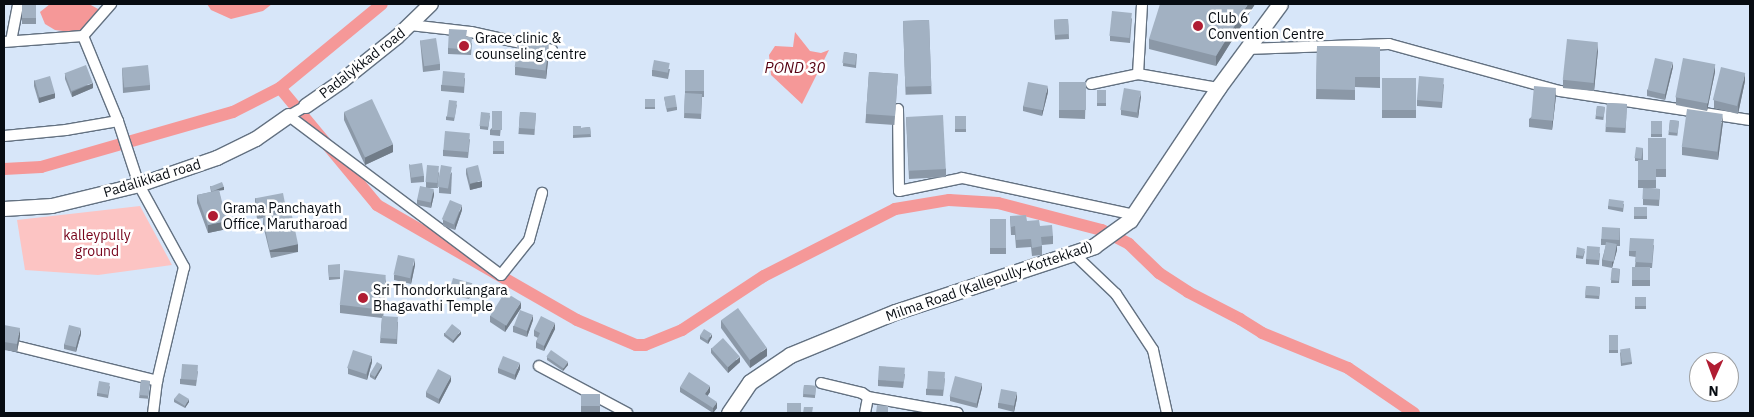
<!DOCTYPE html>
<html>
<head>
<meta charset="utf-8">
<style>
  body { margin:0 }
  #map { position:relative; width:1754px; height:417px; overflow:hidden; background:#d7e6f9; font-family:"IBM Plex Sans",sans-serif }
  div>[style] { position:absolute }
  .green>* { inset:0; background:#fcc4c3 }
  .water>* { inset:0; background:#f59898 }
  .canal>* { height:12px; margin:-6px; padding:0 6px; transform-origin:6px; border-radius:6px; background:#f59898 }
  .roads { filter:drop-shadow(1px 0 #637181) drop-shadow(-1px 0 #637181) drop-shadow(0 1px #637181) drop-shadow(0 -1px #637181) }
  .minor>* { height:10px; margin:-5px; padding:0 5px; transform-origin:5px; border-radius:5px; background:#fff }
  .tertiary>* { height:14px; margin:-7px; padding:0 7px; transform-origin:7px; border-radius:7px; background:#fff }
  .secondary>* { height:15px; margin:-7.5px; padding:0 7.5px; transform-origin:7.5px; border-radius:7.5px; background:#fff }
  .wall>* { inset:0; background:#8b98a7; transform-origin:0 0 }
  .shaded-wall>* { inset:0; background:#717c88; transform-origin:0 0 }
  .building>* { inset:0; background:#a2b1c2; transform-origin:0 0 }
  .dots>* { width:14px; height:14px; translate:-50% -50%; box-sizing:border-box; border:2px solid #fff; border-radius:50% }
  span { translate:-50% -50%; white-space:nowrap; text-align:center; line-height:1.15; -webkit-text-stroke:5px #fff; paint-order:stroke }
  .poi-label { font-size:14px; color:#070c12 }
  .left { translate:0 -50%; text-align:left }
  .street-label { font-size:14px; color:#070c12 }
  .park-label { font-size:14px; color:#76031b }
  .water-label { font-size:15px; color:#560111; font-style:italic }
  .frame { position:absolute; inset:0; border:5px solid #070c12; pointer-events:none }
  .north { position:absolute; left:1689px; top:352px; width:50px; height:50px; box-sizing:border-box; background:#fff; border:1px solid #9c9ea0; border-radius:50%; rotate:182deg; font-size:14px; font-weight:700; line-height:20px; text-align:center; color:#070c12 }
  .north::after { content:''; display:block; margin:auto; width:18px; height:22px; background:#b01d33; clip-path:polygon(50% 0,100% 100%,50% 72%,0 100%) }
</style>
</head>
<body>
<div id="map">
  <div class="green">
    <div style="clip-path:polygon(140px 206px,172px 265px,98px 275px,25px 270px,17px 220px)"></div>
  </div>
  <div class="water">
    <div style="clip-path:polygon(50px 4px,89px 4px,100px 10px,79px 33px,55px 30px,45px 24px,40px 12px)"></div>
    <div style="clip-path:polygon(207px 4px,272px 4px,263px 11px,231px 19px,211px 10px)"></div>
    <div style="clip-path:polygon(795px 32px,810px 51px,821px 53px,829px 50px,802px 104px,771px 75px,769px 55px,775px 46px,793px 47px)"></div>
  </div>
  <div class="canal">
    <div style="left:280px;top:88px;width:152px;rotate:50.3deg"></div>
    <div style="left:377px;top:205px;width:231px;rotate:29.9deg"></div>
    <div style="left:577px;top:320px;width:64px;rotate:23deg"></div>
    <div style="left:636px;top:345px;width:9px"></div>
    <div style="left:645px;top:345px;width:40px;rotate:-22deg"></div>
    <div style="left:682px;top:330px;width:98px;rotate:-33.4deg"></div>
    <div style="left:764px;top:276px;width:147px;rotate:-27.1deg"></div>
    <div style="left:895px;top:209px;width:55px;rotate:-9.5deg"></div>
    <div style="left:949px;top:200px;width:49px;rotate:3.5deg"></div>
    <div style="left:998px;top:203px;width:107px;rotate:14.6deg"></div>
    <div style="left:1102px;top:230px;width:30px;rotate:27deg"></div>
    <div style="left:1129px;top:244px;width:42px;rotate:44deg"></div>
    <div style="left:1159px;top:273px;width:35px;rotate:33deg"></div>
    <div style="left:1188px;top:292px;width:59px;rotate:27.4deg"></div>
    <div style="left:1240px;top:319px;width:26px;rotate:32deg"></div>
    <div style="left:1262px;top:333px;width:93px;rotate:22.1deg"></div>
    <div style="left:1348px;top:368px;width:80px;rotate:34.3deg"></div>
    <div style="left:4px;top:169px;width:37px;rotate:-3deg"></div>
    <div style="left:41px;top:167px;width:200px;rotate:-16deg"></div>
    <div style="left:233px;top:112px;width:53px;rotate:-27.1deg"></div>
    <div style="left:280px;top:88px;width:132px;rotate:-39.5deg"></div>
  </div>
  <div class="roads">
    <div class="minor">
      <div style="left:410px;top:25px;width:61px;rotate:6.5deg"></div>
      <div style="left:471px;top:32px;width:83px;rotate:12.5deg"></div>
      <div style="left:83px;top:36px;width:43px;rotate:-48.8deg"></div>
      <div style="left:11px;top:41px;width:38px;rotate:-79deg"></div>
      <div style="left:4px;top:42px;width:79px;rotate:-4.3deg"></div>
      <div style="left:83px;top:36px;width:92px;rotate:67.6deg"></div>
      <div style="left:118px;top:121px;width:53px;rotate:170.2deg"></div>
      <div style="left:66px;top:130px;width:62px;rotate:174.5deg"></div>
      <div style="left:1246px;top:49px;width:143px;rotate:-2deg"></div>
      <div style="left:1389px;top:44px;width:177px;rotate:15.4deg"></div>
      <div style="left:1560px;top:91px;width:192px;rotate:8.7deg"></div>
      <div style="left:1138px;top:74px;width:70px;rotate:-86.7deg"></div>
      <div style="left:1091px;top:84px;width:48px;rotate:-12deg"></div>
      <div style="left:1138px;top:74px;width:81px;rotate:9.9deg"></div>
      <div style="left:306px;top:106px;width:20px;rotate:150deg"></div>
      <div style="left:289px;top:116px;width:265px;rotate:36.9deg"></div>
      <div style="left:501px;top:275px;width:45px;rotate:-51.3deg"></div>
      <div style="left:529px;top:240px;width:49px;rotate:-74.5deg"></div>
      <div style="left:898px;top:109px;width:82px;rotate:89.3deg"></div>
      <div style="left:899px;top:191px;width:64px;rotate:-11.7deg"></div>
      <div style="left:962px;top:178px;width:176px;rotate:12.1deg"></div>
      <div style="left:118px;top:121px;width:67px;rotate:71.8deg"></div>
      <div style="left:139px;top:185px;width:94px;rotate:61.2deg"></div>
      <div style="left:184px;top:267px;width:117px;rotate:103.3deg"></div>
      <div style="left:1072px;top:252px;width:61px;rotate:43.7deg"></div>
      <div style="left:1116px;top:294px;width:67px;rotate:56.5deg"></div>
      <div style="left:1153px;top:350px;width:65px;rotate:77.5deg"></div>
      <div style="left:4px;top:343px;width:158px;rotate:13.9deg"></div>
      <div style="left:157px;top:381px;width:32px;rotate:97deg"></div>
      <div style="left:539px;top:366px;width:100px;rotate:28.1deg"></div>
      <div style="left:821px;top:383px;width:42px;rotate:13.7deg"></div>
      <div style="left:862px;top:393px;width:7px;rotate:34deg"></div>
      <div style="left:868px;top:397px;width:91px;rotate:10.1deg"></div>
      <div style="left:865px;top:413px;width:16px;rotate:-79deg"></div>
    </div>
    <div class="tertiary">
      <div style="left:306px;top:106px;width:44px;rotate:-34.8deg"></div>
      <div style="left:342px;top:81px;width:70px;rotate:-38.7deg"></div>
      <div style="left:397px;top:37px;width:47px;rotate:-44.1deg"></div>
      <div style="left:4px;top:209px;width:48px;rotate:-3.6deg"></div>
      <div style="left:52px;top:206px;width:89px;rotate:-13.6deg"></div>
      <div style="left:139px;top:185px;width:83px;rotate:-19.1deg"></div>
      <div style="left:217px;top:158px;width:43px;rotate:-26deg"></div>
      <div style="left:256px;top:139px;width:40px;rotate:-34.9deg"></div>
    </div>
    <div class="secondary">
      <div style="left:729px;top:413px;width:37px;rotate:-56deg"></div>
      <div style="left:750px;top:382px;width:48px;rotate:-34deg"></div>
      <div style="left:790px;top:355px;width:113px;rotate:-22.3deg"></div>
      <div style="left:895px;top:312px;width:210px;rotate:-18.3deg"></div>
      <div style="left:1094px;top:246px;width:44px;rotate:-35.8deg"></div>
      <div style="left:1130px;top:220px;width:159px;rotate:-56.3deg"></div>
      <div style="left:1218px;top:88px;width:104px;rotate:-53.6deg"></div>
    </div>
  </div>
  <div class="wall">
    <div style="left:22px;top:4px;width:14px;height:20px"></div>
    <div style="clip-path:polygon(1255px 4px,1216px 66px,1149px 49px,1149px 39px)"></div>
    <div style="clip-path:polygon(1132px 18px,1130px 43px,1110px 41px,1110px 36px)"></div>
    <div style="left:1068px;top:19px;width:20px;height:14px;rotate:87deg"></div>
    <div style="left:929px;top:20px;width:74px;height:26px;rotate:88deg"></div>
    <div style="clip-path:polygon(420px 40px,440px 64px,440px 70px,423px 72px)"></div>
    <div style="clip-path:polygon(472px 43px,471px 55px,448px 54px,448px 48px)"></div>
    <div style="clip-path:polygon(1317px 46px,1380px 47px,1380px 88px,1355px 87px,1355px 100px,1316px 99px)"></div>
    <div style="clip-path:polygon(1598px 50px,1594px 91px,1563px 88px,1563px 80px)"></div>
    <div style="clip-path:polygon(549px 52px,546px 79px,515px 75px,515px 67px)"></div>
    <div style="clip-path:polygon(844px 52px,857px 54px,856px 68px,843px 66px)"></div>
    <div style="clip-path:polygon(1673px 67px,1665px 100px,1647px 96px,1647px 90px)"></div>
    <div style="clip-path:polygon(122px 68px,150px 85px,150px 90px,123px 93px)"></div>
    <div style="clip-path:polygon(670px 69px,668px 79px,652px 76px,652px 70px)"></div>
    <div style="clip-path:polygon(704px 70px,704px 97px,702px 97px,701px 119px,684px 118px,685px 93px,685px 71px)"></div>
    <div style="left:869px;top:72px;width:29px;height:51px;rotate:4deg"></div>
    <div style="clip-path:polygon(1715px 72px,1707px 111px,1676px 105px,1676px 97px)"></div>
    <div style="clip-path:polygon(65px 74px,93px 88px,72px 97px,65px 79px)"></div>
    <div style="clip-path:polygon(465px 78px,464px 93px,441px 91px,441px 85px)"></div>
    <div style="left:1382px;top:78px;width:34px;height:40px"></div>
    <div style="clip-path:polygon(34px 80px,55px 98px,39px 103px,34px 86px)"></div>
    <div style="clip-path:polygon(1745px 81px,1738px 114px,1714px 108px,1714px 100px)"></div>
    <div style="clip-path:polygon(1059px 82px,1086px 90px,1085px 119px,1059px 118px)"></div>
    <div style="clip-path:polygon(1444px 84px,1442px 108px,1417px 106px,1417px 100px)"></div>
    <div style="left:1097px;top:90px;width:9px;height:16px"></div>
    <div style="clip-path:polygon(1048px 92px,1042px 116px,1023px 111px,1023px 106px)"></div>
    <div style="clip-path:polygon(1141px 96px,1138px 118px,1121px 115px,1121px 110px)"></div>
    <div style="clip-path:polygon(1556px 96px,1552px 130px,1529px 127px,1529px 119px)"></div>
    <div style="clip-path:polygon(664px 97px,677px 107px,677px 110px,667px 112px)"></div>
    <div style="left:645px;top:99px;width:10px;height:10px"></div>
    <div style="left:1607px;top:103px;width:20px;height:29px;rotate:3deg"></div>
    <div style="clip-path:polygon(457px 104px,454px 121px,446px 120px,446px 117px)"></div>
    <div style="left:1597px;top:106px;width:8px;height:13px;rotate:7deg"></div>
    <div style="clip-path:polygon(344px 112px,393px 152px,365px 165px,344px 120px)"></div>
    <div style="left:520px;top:112px;width:16px;height:22px;rotate:4deg"></div>
    <div style="clip-path:polygon(490px 115px,488px 130px,480px 129px,480px 126px)"></div>
    <div style="left:955px;top:116px;width:11px;height:16px"></div>
    <div style="clip-path:polygon(502px 117px,500px 136px,490px 135px,490px 130px)"></div>
    <div style="clip-path:polygon(906px 117px,946px 169px,946px 177px,909px 179px)"></div>
    <div style="left:1670px;top:120px;width:9px;height:15px;rotate:6deg"></div>
    <div style="left:1651px;top:121px;width:11px;height:16px"></div>
    <div style="clip-path:polygon(1723px 122px,1718px 160px,1682px 155px,1682px 147px)"></div>
    <div style="clip-path:polygon(573px 126px,581px 128px,590px 127px,591px 137px,573px 138px)"></div>
    <div style="clip-path:polygon(1666px 138px,1666px 177px,1656px 177px,1656px 188px,1647px 188px,1660px 189px,1659px 206px,1643px 205px,1643px 188px,1638px 188px,1638px 161px,1635px 161px,1635px 158px,1643px 148px,1643px 160px,1648px 160px)"></div>
    <div style="clip-path:polygon(470px 139px,468px 158px,443px 156px,443px 150px)"></div>
    <div style="left:493px;top:141px;width:11px;height:13px"></div>
    <div style="clip-path:polygon(409px 164px,424px 176px,424px 182px,411px 183px)"></div>
    <div style="clip-path:polygon(466px 168px,482px 187px,470px 190px,466px 174px)"></div>
    <div style="clip-path:polygon(439px 172px,438px 188px,429px 188px,434px 195px,431px 208px,417px 205px,417px 200px,426px 187px,426px 182px)"></div>
    <div style="clip-path:polygon(452px 172px,451px 194px,439px 193px,439px 187px)"></div>
    <div style="clip-path:polygon(210px 186px,224px 190px,219px 191px,227px 229px,208px 233px,197px 203px,197px 195px,211px 192px)"></div>
    <div style="clip-path:polygon(255px 198px,286px 209px,286px 212px,298px 252px,271px 258px,263px 225px,263px 218px,257px 219px,255px 203px)"></div>
    <div style="clip-path:polygon(1624px 204px,1623px 212px,1608px 209px,1608px 206px)"></div>
    <div style="left:1634px;top:207px;width:13px;height:12px"></div>
    <div style="clip-path:polygon(462px 210px,455px 230px,443px 226px,443px 220px)"></div>
    <div style="clip-path:polygon(1010px 216px,1027px 221px,1040px 226px,1053px 236px,1053px 244px,1042px 245px,1042px 255px,1032px 256px,1031px 247px,1016px 248px,1015px 235px,1011px 235px)"></div>
    <div style="left:990px;top:219px;width:16px;height:35px"></div>
    <div style="clip-path:polygon(1620px 228px,1620px 246px,1617px 246px,1617px 250px,1612px 268px,1620px 269px,1619px 283px,1611px 283px,1612px 268px,1602px 266px,1602px 260px,1606px 245px,1601px 245px,1601px 239px)"></div>
    <div style="clip-path:polygon(1654px 245px,1652px 268px,1650px 268px,1650px 286px,1632px 286px,1632px 267px,1635px 267px,1636px 257px,1629px 256px,1629px 251px)"></div>
    <div style="clip-path:polygon(1585px 251px,1583px 259px,1576px 258px,1576px 255px)"></div>
    <div style="clip-path:polygon(1600px 253px,1599px 265px,1586px 264px,1586px 259px)"></div>
    <div style="clip-path:polygon(328px 265px,340px 277px,340px 279px,329px 280px)"></div>
    <div style="clip-path:polygon(415px 265px,411px 284px,394px 280px,394px 275px)"></div>
    <div style="clip-path:polygon(386px 283px,383px 316px,398px 322px,397px 344px,380px 343px,382px 318px,340px 313px,340px 305px)"></div>
    <div style="left:1586px;top:286px;width:14px;height:12px;rotate:4deg"></div>
    <div style="clip-path:polygon(472px 288px,469px 299px,450px 295px,450px 289px)"></div>
    <div style="left:1635px;top:297px;width:11px;height:12px"></div>
    <div style="clip-path:polygon(521px 308px,505px 332px,490px 322px,490px 316px)"></div>
    <div style="clip-path:polygon(533px 320px,527px 337px,513px 332px,513px 326px)"></div>
    <div style="clip-path:polygon(721px 320px,767px 356px,750px 368px,721px 328px)"></div>
    <div style="clip-path:polygon(4px 325px,20px 336px,17px 352px,4px 350px)"></div>
    <div style="clip-path:polygon(555px 329px,544px 351px,536px 348px,536px 342px,538px 338px,534px 336px,534px 330px)"></div>
    <div style="clip-path:polygon(444px 333px,461px 334px,453px 343px,444px 336px)"></div>
    <div style="clip-path:polygon(81px 334px,76px 352px,64px 349px,64px 344px)"></div>
    <div style="left:1618px;top:335px;width:18px;height:9px;rotate:90deg"></div>
    <div style="clip-path:polygon(700px 336px,712px 337px,708px 344px,700px 339px)"></div>
    <div style="clip-path:polygon(711px 348px,740px 362px,728px 373px,711px 353px)"></div>
    <div style="clip-path:polygon(1620px 352px,1632px 362px,1632px 364px,1621px 366px)"></div>
    <div style="clip-path:polygon(547px 357px,568px 365px,563px 371px,547px 360px)"></div>
    <div style="clip-path:polygon(372px 362px,367px 380px,348px 374px,348px 368px)"></div>
    <div style="clip-path:polygon(382px 368px,375px 380px,370px 377px,370px 374px)"></div>
    <div style="clip-path:polygon(498px 368px,520px 369px,515px 380px,498px 373px)"></div>
    <div style="clip-path:polygon(198px 371px,196px 386px,180px 384px,180px 379px)"></div>
    <div style="clip-path:polygon(905px 374px,903px 388px,878px 386px,878px 380px)"></div>
    <div style="clip-path:polygon(945px 378px,943px 396px,926px 395px,926px 389px)"></div>
    <div style="left:141px;top:380px;width:9px;height:18px;rotate:6deg"></div>
    <div style="clip-path:polygon(451px 381px,439px 404px,426px 397px,426px 392px)"></div>
    <div style="left:804px;top:385px;width:12px;height:12px;rotate:5deg"></div>
    <div style="clip-path:polygon(110px 386px,108px 398px,97px 396px,97px 393px)"></div>
    <div style="clip-path:polygon(680px 387px,710px 392px,707px 396px,717px 408px,713px 413px,680px 392px)"></div>
    <div style="clip-path:polygon(982px 388px,977px 408px,950px 401px,950px 396px)"></div>
    <div style="left:600px;top:394px;width:18px;height:19px;rotate:90deg"></div>
    <div style="clip-path:polygon(1017px 398px,1014px 412px,998px 408px,998px 403px)"></div>
    <div style="clip-path:polygon(174px 399px,189px 402px,185px 408px,174px 402px)"></div>
  </div>
  <div class="shaded-wall">
    <div style="clip-path:polygon(1248px 4px,1255px 4px,1216px 66px,1216px 56px)"></div>
    <div style="clip-path:polygon(1598px 42px,1598px 50px,1594px 91px,1594px 83px)"></div>
    <div style="clip-path:polygon(549px 44px,549px 52px,546px 79px,546px 71px)"></div>
    <div style="clip-path:polygon(1673px 62px,1673px 67px,1665px 100px,1665px 94px)"></div>
    <div style="clip-path:polygon(1715px 64px,1715px 72px,1707px 111px,1707px 103px)"></div>
    <div style="clip-path:polygon(1745px 73px,1745px 81px,1738px 114px,1738px 105px)"></div>
    <div style="clip-path:polygon(93px 83px,93px 88px,72px 97px,72px 92px)"></div>
    <div style="clip-path:polygon(1048px 86px,1048px 92px,1042px 116px,1042px 110px)"></div>
    <div style="clip-path:polygon(1556px 88px,1556px 96px,1552px 130px,1552px 122px)"></div>
    <div style="clip-path:polygon(1141px 91px,1141px 96px,1138px 118px,1138px 112px)"></div>
    <div style="clip-path:polygon(55px 93px,55px 98px,39px 103px,39px 97px)"></div>
    <div style="clip-path:polygon(1723px 114px,1723px 122px,1718px 160px,1718px 152px)"></div>
    <div style="clip-path:polygon(393px 144px,393px 152px,365px 165px,365px 157px)"></div>
    <div style="clip-path:polygon(482px 181px,482px 187px,470px 190px,470px 184px)"></div>
    <div style="left:224px;top:187px;width:3px;height:13px;rotate:90deg"></div>
    <div style="clip-path:polygon(434px 189px,434px 195px,431px 208px,431px 203px)"></div>
    <div style="clip-path:polygon(462px 205px,462px 210px,455px 230px,455px 225px)"></div>
    <div style="clip-path:polygon(227px 221px,227px 229px,208px 233px,208px 225px)"></div>
    <div style="left:298px;top:244px;width:8px;height:28px;rotate:90deg"></div>
    <div style="clip-path:polygon(1617px 244px,1617px 250px,1612px 268px,1612px 263px)"></div>
    <div style="clip-path:polygon(415px 259px,415px 265px,411px 284px,411px 278px)"></div>
    <div style="clip-path:polygon(386px 275px,386px 283px,383px 318px,383px 310px)"></div>
    <div style="clip-path:polygon(472px 283px,472px 288px,469px 299px,469px 294px)"></div>
    <div style="clip-path:polygon(521px 302px,521px 308px,505px 332px,505px 326px)"></div>
    <div style="clip-path:polygon(533px 315px,533px 320px,527px 337px,527px 331px)"></div>
    <div style="clip-path:polygon(555px 323px,555px 329px,544px 351px,544px 346px)"></div>
    <div style="clip-path:polygon(20px 328px,20px 336px,17px 352px,17px 344px)"></div>
    <div style="clip-path:polygon(81px 328px,81px 334px,76px 352px,76px 347px)"></div>
    <div style="clip-path:polygon(461px 331px,461px 334px,453px 343px,453px 341px)"></div>
    <div style="clip-path:polygon(712px 334px,712px 337px,708px 344px,708px 341px)"></div>
    <div style="clip-path:polygon(767px 348px,767px 356px,750px 368px,750px 360px)"></div>
    <div style="clip-path:polygon(372px 356px,372px 362px,367px 380px,367px 374px)"></div>
    <div style="clip-path:polygon(740px 357px,740px 362px,728px 373px,728px 367px)"></div>
    <div style="clip-path:polygon(568px 362px,568px 365px,563px 371px,563px 368px)"></div>
    <div style="clip-path:polygon(520px 363px,520px 369px,515px 380px,515px 375px)"></div>
    <div style="clip-path:polygon(382px 365px,382px 368px,375px 380px,375px 377px)"></div>
    <div style="clip-path:polygon(451px 376px,451px 381px,439px 404px,439px 398px)"></div>
    <div style="clip-path:polygon(982px 383px,982px 388px,977px 408px,977px 403px)"></div>
    <div style="clip-path:polygon(710px 386px,710px 392px,705px 400px,705px 394px)"></div>
    <div style="clip-path:polygon(1017px 392px,1017px 398px,1014px 412px,1014px 406px)"></div>
    <div style="clip-path:polygon(189px 399px,189px 402px,185px 408px,185px 406px)"></div>
    <div style="clip-path:polygon(717px 402px,717px 408px,713px 413px,713px 408px)"></div>
  </div>
  <div class="building">
    <div style="left:22px;top:4px;width:14px;height:14px"></div>
    <div style="clip-path:polygon(1160px 4px,1248px 4px,1216px 56px,1149px 39px)"></div>
    <div style="left:1112px;top:11px;width:20px;height:25px;rotate:6deg"></div>
    <div style="left:1068px;top:19px;width:15px;height:14px;rotate:86deg"></div>
    <div style="left:929px;top:20px;width:66px;height:26px;rotate:88deg"></div>
    <div style="clip-path:polygon(449px 29px,467px 30px,466px 37px,472px 37px,471px 50px,448px 48px)"></div>
    <div style="left:436px;top:38px;width:26px;height:16px;rotate:81deg"></div>
    <div style="left:1567px;top:39px;width:31px;height:41px;rotate:6deg"></div>
    <div style="left:518px;top:40px;width:31px;height:27px;rotate:7deg"></div>
    <div style="clip-path:polygon(1317px 46px,1380px 47px,1380px 77px,1355px 77px,1355px 90px,1316px 89px)"></div>
    <div style="left:844px;top:52px;width:13px;height:11px;rotate:9deg"></div>
    <div style="left:1655px;top:58px;width:18px;height:33px;rotate:13deg"></div>
    <div style="left:1683px;top:58px;width:33px;height:40px;rotate:11deg"></div>
    <div style="left:654px;top:60px;width:16px;height:10px;rotate:11deg"></div>
    <div style="left:86px;top:65px;width:19px;height:23px;rotate:69deg"></div>
    <div style="left:148px;top:65px;width:20px;height:26px;rotate:84deg"></div>
    <div style="left:1721px;top:67px;width:25px;height:34px;rotate:14deg"></div>
    <div style="left:704px;top:70px;width:21px;height:19px;rotate:90deg"></div>
    <div style="left:443px;top:71px;width:22px;height:14px;rotate:5deg"></div>
    <div style="left:869px;top:72px;width:29px;height:42px;rotate:4deg"></div>
    <div style="left:50px;top:76px;width:18px;height:16px;rotate:74deg"></div>
    <div style="left:1419px;top:76px;width:25px;height:24px;rotate:5deg"></div>
    <div style="left:1382px;top:78px;width:34px;height:32px"></div>
    <div style="left:1028px;top:82px;width:20px;height:25px;rotate:11deg"></div>
    <div style="left:1059px;top:82px;width:27px;height:28px"></div>
    <div style="left:1534px;top:86px;width:22px;height:33px;rotate:5deg"></div>
    <div style="left:1124px;top:88px;width:17px;height:22px;rotate:10deg"></div>
    <div style="left:1097px;top:90px;width:9px;height:13px"></div>
    <div style="left:685px;top:93px;width:17px;height:20px;rotate:3deg"></div>
    <div style="left:675px;top:95px;width:12px;height:11px;rotate:81deg"></div>
    <div style="left:372px;top:99px;width:50px;height:31px;rotate:65deg"></div>
    <div style="left:645px;top:99px;width:10px;height:8px"></div>
    <div style="left:449px;top:100px;width:8px;height:17px;rotate:7deg"></div>
    <div style="left:1607px;top:103px;width:20px;height:24px;rotate:3deg"></div>
    <div style="left:1597px;top:106px;width:8px;height:10px;rotate:7deg"></div>
    <div style="left:1687px;top:109px;width:36px;height:38px;rotate:8deg"></div>
    <div style="left:492px;top:111px;width:10px;height:19px"></div>
    <div style="left:481px;top:112px;width:9px;height:14px;rotate:6deg"></div>
    <div style="left:520px;top:112px;width:16px;height:16px;rotate:4deg"></div>
    <div style="left:943px;top:115px;width:54px;height:37px;rotate:87deg"></div>
    <div style="left:955px;top:116px;width:11px;height:13px"></div>
    <div style="left:1670px;top:120px;width:9px;height:12px;rotate:6deg"></div>
    <div style="left:1651px;top:121px;width:11px;height:13px"></div>
    <div style="clip-path:polygon(573px 126px,581px 126px,581px 128px,590px 127px,591px 134px,573px 135px)"></div>
    <div style="left:445px;top:131px;width:25px;height:19px;rotate:5deg"></div>
    <div style="clip-path:polygon(1648px 138px,1666px 138px,1666px 169px,1656px 169px,1656px 180px,1638px 180px,1638px 160px,1648px 160px)"></div>
    <div style="left:493px;top:141px;width:11px;height:10px"></div>
    <div style="left:1636px;top:147px;width:7px;height:11px;rotate:8deg"></div>
    <div style="left:422px;top:163px;width:13px;height:13px;rotate:81deg"></div>
    <div style="left:427px;top:165px;width:12px;height:17px;rotate:5deg"></div>
    <div style="left:441px;top:165px;width:11px;height:22px;rotate:10deg"></div>
    <div style="left:478px;top:165px;width:16px;height:12px;rotate:76deg"></div>
    <div style="left:222px;top:182px;width:5px;height:13px;rotate:68deg"></div>
    <div style="left:420px;top:186px;width:14px;height:14px;rotate:12deg"></div>
    <div style="left:1643px;top:188px;width:17px;height:11px;rotate:3deg"></div>
    <div style="clip-path:polygon(219px 190px,227px 221px,208px 225px,197px 195px)"></div>
    <div style="left:283px;top:193px;width:16px;height:28px;rotate:79deg"></div>
    <div style="left:1609px;top:199px;width:15px;height:7px;rotate:8deg"></div>
    <div style="left:450px;top:200px;width:13px;height:21px;rotate:23deg"></div>
    <div style="left:1634px;top:207px;width:13px;height:9px"></div>
    <div style="left:291px;top:211px;width:34px;height:29px;rotate:78deg"></div>
    <div style="clip-path:polygon(1026px 215px,1027px 221px,1039px 220px,1040px 226px,1052px 225px,1053px 236px,1041px 237px,1042px 246px,1032px 248px,1031px 239px,1016px 240px,1015px 226px,1011px 227px,1010px 216px)"></div>
    <div style="left:990px;top:219px;width:16px;height:29px"></div>
    <div style="left:1602px;top:227px;width:18px;height:12px;rotate:3deg"></div>
    <div style="clip-path:polygon(1630px 238px,1654px 239px,1652px 263px,1635px 262px,1636px 251px,1629px 251px)"></div>
    <div style="left:1606px;top:242px;width:11px;height:18px;rotate:10deg"></div>
    <div style="left:1587px;top:246px;width:13px;height:13px;rotate:4deg"></div>
    <div style="clip-path:polygon(1577px 247px,1585px 249px,1583px 256px,1576px 255px)"></div>
    <div style="left:398px;top:255px;width:17px;height:20px;rotate:13deg"></div>
    <div style="clip-path:polygon(340px 264px,340px 277px,329px 277px,328px 265px)"></div>
    <div style="left:1632px;top:267px;width:18px;height:13px"></div>
    <div style="left:1612px;top:268px;width:8px;height:12px;rotate:7deg"></div>
    <div style="left:344px;top:270px;width:42px;height:35px;rotate:7deg"></div>
    <div style="left:453px;top:278px;width:20px;height:11px;rotate:15deg"></div>
    <div style="left:1586px;top:286px;width:14px;height:9px;rotate:4deg"></div>
    <div style="left:505px;top:292px;width:19px;height:28px;rotate:32deg"></div>
    <div style="left:1635px;top:297px;width:11px;height:9px"></div>
    <div style="left:738px;top:308px;width:49px;height:21px;rotate:54deg"></div>
    <div style="left:520px;top:310px;width:14px;height:17px;rotate:21deg"></div>
    <div style="left:382px;top:316px;width:16px;height:22px;rotate:4deg"></div>
    <div style="clip-path:polygon(541px 316px,555px 323px,544px 346px,536px 342px,540px 333px,534px 330px)"></div>
    <div style="left:452px;top:324px;width:11px;height:12px;rotate:38deg"></div>
    <div style="clip-path:polygon(4px 325px,20px 328px,17px 344px,4px 342px)"></div>
    <div style="left:69px;top:325px;width:12px;height:20px;rotate:14deg"></div>
    <div style="left:704px;top:329px;width:9px;height:8px;rotate:32deg"></div>
    <div style="left:1618px;top:335px;width:15px;height:9px;rotate:90deg"></div>
    <div style="left:723px;top:338px;width:25px;height:16px;rotate:48deg"></div>
    <div style="left:1630px;top:348px;width:14px;height:10px;rotate:82deg"></div>
    <div style="left:353px;top:350px;width:20px;height:19px;rotate:18deg"></div>
    <div style="left:551px;top:350px;width:21px;height:8px;rotate:35deg"></div>
    <div style="left:503px;top:356px;width:18px;height:13px;rotate:22deg"></div>
    <div style="left:377px;top:362px;width:6px;height:14px;rotate:31deg"></div>
    <div style="left:182px;top:364px;width:16px;height:15px;rotate:4deg"></div>
    <div style="left:879px;top:366px;width:26px;height:14px;rotate:4deg"></div>
    <div style="left:438px;top:369px;width:15px;height:26px;rotate:28deg"></div>
    <div style="left:928px;top:371px;width:17px;height:18px;rotate:3deg"></div>
    <div style="clip-path:polygon(689px 372px,710px 386px,705px 394px,717px 402px,713px 408px,680px 387px)"></div>
    <div style="left:955px;top:376px;width:28px;height:21px;rotate:15deg"></div>
    <div style="left:141px;top:380px;width:9px;height:15px;rotate:6deg"></div>
    <div style="left:99px;top:381px;width:11px;height:12px;rotate:10deg"></div>
    <div style="left:804px;top:385px;width:12px;height:9px;rotate:5deg"></div>
    <div style="left:1001px;top:389px;width:16px;height:14px;rotate:11deg"></div>
    <div style="clip-path:polygon(179px 393px,189px 399px,185px 406px,174px 399px)"></div>
    <div style="left:600px;top:394px;width:12px;height:19px;rotate:90deg"></div>
    <div style="left:801px;top:403px;width:10px;height:14px;rotate:90deg"></div>
    <div style="clip-path:polygon(877px 405px,888px 406px,888px 413px,876px 413px)"></div>
    <div style="clip-path:polygon(804px 407px,813px 407px,812px 413px,803px 413px)"></div>
  </div>
  <div class="dots">
    <div style="left:1198px;top:26px;background:#b01d33"></div>
    <div style="left:464px;top:46px;background:#b01d33"></div>
    <div style="left:213px;top:216px;background:#b01d33"></div>
    <div style="left:363px;top:298px;background:#b01d33"></div>
  </div>
  <div class="poi-label">
    <span class="left" style="left:1208px;top:26px">Club 6<br>Convention Centre</span>
    <span class="left" style="left:475px;top:46px">Grace clinic &amp;<br>counseling centre</span>
    <span class="left" style="left:223px;top:216px">Grama Panchayath<br>Office, Marutharoad</span>
    <span class="left" style="left:373px;top:298px">Sri Thondorkulangara<br>Bhagavathi Temple</span>
  </div>
  <div class="street-label">
    <span style="left:362px;top:63px;rotate:-38deg">Padalykkad road</span>
    <span style="left:152px;top:178px;rotate:-17deg">Padalikkad road</span>
    <span style="left:989px;top:281px;rotate:-19deg">Milma Road (Kallepully-Kottekkad)</span>
  </div>
  <div class="park-label">
    <span style="left:97px;top:243px">kalleypully<br>ground</span>
  </div>
  <div class="water-label">
    <span style="left:795px;top:68px">POND 30</span>
  </div>
  <div class="frame"></div>
  <div class="north">N</div>
</div>
</body>
</html>
